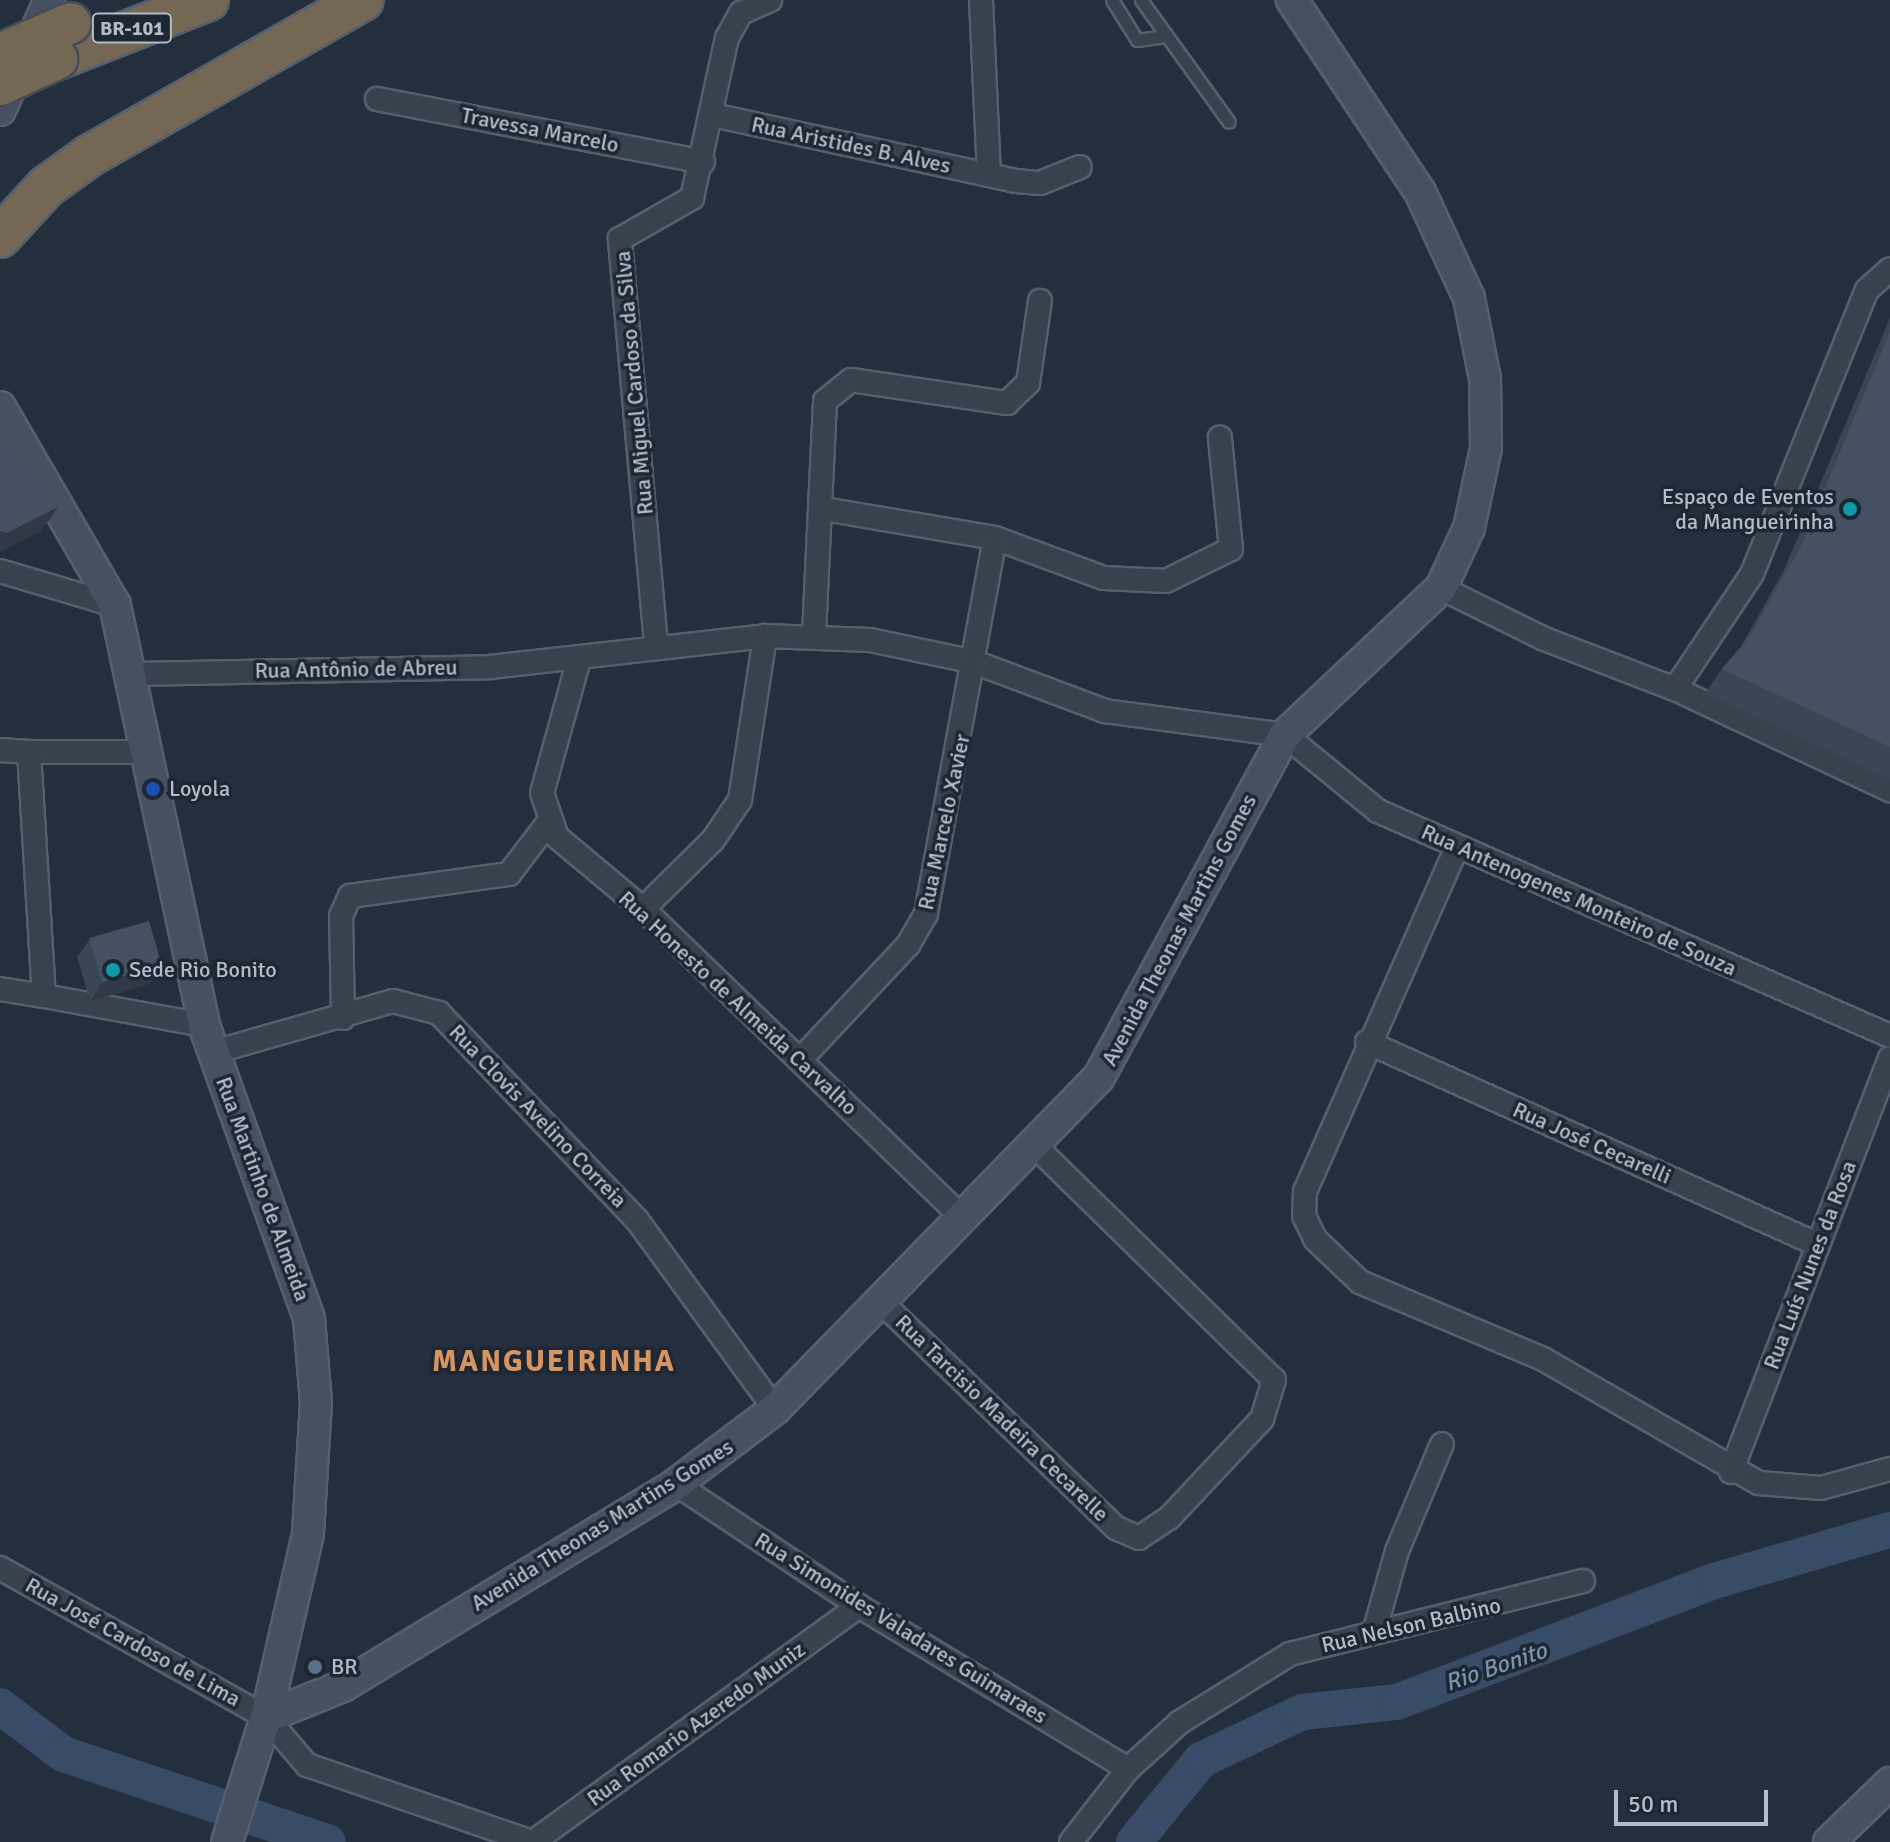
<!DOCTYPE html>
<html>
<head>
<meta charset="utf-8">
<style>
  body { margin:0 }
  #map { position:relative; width:1890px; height:1842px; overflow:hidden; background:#242f3e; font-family:Signika,sans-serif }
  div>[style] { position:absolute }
  .river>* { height:36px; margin:-18px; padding:0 18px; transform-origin:18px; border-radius:18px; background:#394c67 }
  .roads { filter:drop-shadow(2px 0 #565f6c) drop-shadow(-2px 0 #565f6c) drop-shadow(0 2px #565f6c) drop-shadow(0 -2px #565f6c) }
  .lane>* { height:11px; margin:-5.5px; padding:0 5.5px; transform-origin:5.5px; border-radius:5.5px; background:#38414e }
  .street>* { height:22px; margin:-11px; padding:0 11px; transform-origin:11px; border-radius:11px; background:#38414e }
  .secondary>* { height:30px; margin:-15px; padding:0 15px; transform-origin:15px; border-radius:15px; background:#465061 }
  .highway>* { height:40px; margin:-20px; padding:0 20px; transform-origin:20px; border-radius:20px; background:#746855 }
  .bridges { filter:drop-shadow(2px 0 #434c59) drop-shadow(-2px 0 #434c59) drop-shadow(0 2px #434c59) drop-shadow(0 -2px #434c59) }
  .highway-bridge>* { height:40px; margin:-20px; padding:0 20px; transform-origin:20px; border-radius:20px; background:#746855 }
  .wall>* { inset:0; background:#3b4654 }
  .shaded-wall>* { inset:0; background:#303945 }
  .building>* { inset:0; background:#455162; transform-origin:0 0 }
  .dots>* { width:22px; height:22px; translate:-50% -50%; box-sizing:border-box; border:4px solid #1d2633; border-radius:50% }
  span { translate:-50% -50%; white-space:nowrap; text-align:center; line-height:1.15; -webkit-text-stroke:7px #1d2633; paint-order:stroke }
  .shield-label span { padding:2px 6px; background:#1d2633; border:2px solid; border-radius:6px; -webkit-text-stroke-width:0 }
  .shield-label { font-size:20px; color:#b4bcc9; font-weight:700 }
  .street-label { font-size:22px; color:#b4bcc9 }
  .poi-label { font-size:22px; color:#b4bcc9 }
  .right { translate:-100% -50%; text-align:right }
  .left { translate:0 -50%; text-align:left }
  .water-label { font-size:24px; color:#7c92b1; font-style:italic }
  .district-label { font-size:30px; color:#d59563; font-weight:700; letter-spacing:2px }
  .scale { position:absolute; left:1614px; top:1790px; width:154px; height:36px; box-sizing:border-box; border:4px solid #b4bcc9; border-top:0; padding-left:10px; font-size:24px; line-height:28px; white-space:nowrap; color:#b4bcc9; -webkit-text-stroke:6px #1d2633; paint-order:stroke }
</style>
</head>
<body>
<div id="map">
  <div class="river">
    <div style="left:0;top:1706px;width:79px;rotate:37.3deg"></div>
    <div style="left:63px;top:1754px;width:279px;rotate:18.4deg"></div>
    <div style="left:1134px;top:1842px;width:106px;rotate:-50.7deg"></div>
    <div style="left:1201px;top:1760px;width:112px;rotate:-25.4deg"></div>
    <div style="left:1302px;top:1712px;width:96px;rotate:-6deg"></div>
    <div style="left:1397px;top:1702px;width:339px;rotate:-20.9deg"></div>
    <div style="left:1714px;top:1581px;width:183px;rotate:-16.2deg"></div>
  </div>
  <div class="roads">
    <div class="lane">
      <div style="left:1112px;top:0;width:47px;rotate:58deg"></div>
      <div style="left:1137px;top:40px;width:27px;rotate:-8deg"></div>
      <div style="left:1141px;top:0;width:150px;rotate:54.2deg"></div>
    </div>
    <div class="street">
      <div style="left:981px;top:0;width:175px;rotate:87.4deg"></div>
      <div style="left:377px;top:99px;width:332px;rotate:10.9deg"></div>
      <div style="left:713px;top:115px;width:310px;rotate:12.3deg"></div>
      <div style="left:1016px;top:181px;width:24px;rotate:5deg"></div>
      <div style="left:1040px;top:183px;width:43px;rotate:-21.8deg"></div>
      <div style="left:824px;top:509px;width:173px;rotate:9.6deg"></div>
      <div style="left:995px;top:538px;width:116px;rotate:20.2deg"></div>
      <div style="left:1104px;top:578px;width:62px;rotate:2.8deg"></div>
      <div style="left:1166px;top:581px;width:72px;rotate:-26.2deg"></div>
      <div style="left:1231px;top:549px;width:112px;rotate:-95.7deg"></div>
      <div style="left:0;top:571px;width:120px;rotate:16.5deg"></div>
      <div style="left:1441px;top:588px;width:113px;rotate:26.3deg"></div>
      <div style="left:1542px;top:638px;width:142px;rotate:21deg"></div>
      <div style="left:1675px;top:689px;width:138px;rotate:-56.2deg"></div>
      <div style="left:1752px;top:574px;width:306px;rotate:-68deg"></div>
      <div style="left:1867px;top:290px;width:31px;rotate:-42deg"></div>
      <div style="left:814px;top:635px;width:234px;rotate:-87.3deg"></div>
      <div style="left:825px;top:401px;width:33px;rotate:-39deg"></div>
      <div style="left:851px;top:380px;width:158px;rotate:8.4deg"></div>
      <div style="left:1007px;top:403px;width:29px;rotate:-44deg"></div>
      <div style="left:1028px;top:383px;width:83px;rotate:-81.7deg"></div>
      <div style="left:656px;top:644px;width:407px;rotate:-95.1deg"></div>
      <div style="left:620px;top:239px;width:83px;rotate:-29.7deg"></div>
      <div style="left:692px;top:198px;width:164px;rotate:-77.7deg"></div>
      <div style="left:727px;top:38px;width:29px;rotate:-61deg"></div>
      <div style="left:741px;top:13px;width:32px;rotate:-24deg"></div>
      <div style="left:579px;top:659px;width:139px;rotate:105.4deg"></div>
      <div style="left:542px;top:793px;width:46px;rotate:71.2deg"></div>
      <div style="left:557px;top:837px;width:112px;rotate:39.9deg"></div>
      <div style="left:643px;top:909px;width:442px;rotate:44deg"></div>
      <div style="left:133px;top:674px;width:357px;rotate:-1.1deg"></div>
      <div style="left:490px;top:667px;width:277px;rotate:-6.4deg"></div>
      <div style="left:765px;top:636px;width:105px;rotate:2.2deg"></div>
      <div style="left:870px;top:640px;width:106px;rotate:11.9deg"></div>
      <div style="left:974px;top:662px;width:140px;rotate:20.5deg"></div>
      <div style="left:1105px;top:711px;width:182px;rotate:7.6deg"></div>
      <div style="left:1285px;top:735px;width:120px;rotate:39.3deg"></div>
      <div style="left:1378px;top:811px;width:559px;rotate:23.72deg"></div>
      <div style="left:1675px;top:689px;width:238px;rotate:25.2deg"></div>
      <div style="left:0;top:750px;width:29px;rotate:4deg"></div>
      <div style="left:146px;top:752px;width:117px;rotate:180deg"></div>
      <div style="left:29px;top:752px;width:244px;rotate:86.5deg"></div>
      <div style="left:44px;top:996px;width:163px;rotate:10.3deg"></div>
      <div style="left:1457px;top:847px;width:376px;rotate:113.8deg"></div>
      <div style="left:1305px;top:1191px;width:25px;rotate:92deg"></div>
      <div style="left:1304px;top:1216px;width:25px;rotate:64deg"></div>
      <div style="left:1315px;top:1239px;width:62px;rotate:43.7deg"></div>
      <div style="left:1360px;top:1282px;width:199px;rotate:22.8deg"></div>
      <div style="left:1543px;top:1359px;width:249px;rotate:29.9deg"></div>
      <div style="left:1759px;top:1483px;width:62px;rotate:4.6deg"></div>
      <div style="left:1821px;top:1488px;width:72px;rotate:-15.4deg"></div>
      <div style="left:643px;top:909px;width:98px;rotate:-44.6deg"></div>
      <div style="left:713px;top:840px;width:48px;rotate:-56deg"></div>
      <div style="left:740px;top:800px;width:166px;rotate:-81.3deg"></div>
      <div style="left:0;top:989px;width:45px;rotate:9deg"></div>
      <div style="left:343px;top:1018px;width:102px;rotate:-91.1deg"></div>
      <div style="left:341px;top:916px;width:22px;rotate:-66deg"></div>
      <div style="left:350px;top:896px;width:161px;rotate:-7.9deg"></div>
      <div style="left:509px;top:874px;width:64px;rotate:-52.6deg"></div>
      <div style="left:1367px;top:1042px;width:493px;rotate:24.2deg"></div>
      <div style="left:214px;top:1052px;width:186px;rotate:-15.9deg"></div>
      <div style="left:393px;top:1001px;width:48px;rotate:14.6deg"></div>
      <div style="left:439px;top:1013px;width:286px;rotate:46.3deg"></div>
      <div style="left:637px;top:1220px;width:234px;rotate:53.9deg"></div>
      <div style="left:800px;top:1060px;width:158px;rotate:-46.8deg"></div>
      <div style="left:908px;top:945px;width:36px;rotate:-60deg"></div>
      <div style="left:926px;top:914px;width:382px;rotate:-79.6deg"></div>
      <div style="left:879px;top:1300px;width:329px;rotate:43.9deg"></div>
      <div style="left:1116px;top:1528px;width:25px;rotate:23deg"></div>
      <div style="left:1139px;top:1538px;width:36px;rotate:-34deg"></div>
      <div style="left:1169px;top:1518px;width:136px;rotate:-46.8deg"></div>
      <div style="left:1262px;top:1419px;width:41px;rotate:-72.9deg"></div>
      <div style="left:1274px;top:1380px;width:336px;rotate:-135.6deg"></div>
      <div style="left:1731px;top:1472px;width:443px;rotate:-69deg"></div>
      <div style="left:676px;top:1484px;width:220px;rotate:33.7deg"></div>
      <div style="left:859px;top:1606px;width:315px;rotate:31.2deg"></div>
      <div style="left:0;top:1568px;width:305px;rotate:29.3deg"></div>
      <div style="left:266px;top:1717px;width:63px;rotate:49.5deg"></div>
      <div style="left:307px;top:1765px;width:238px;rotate:18.9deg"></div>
      <div style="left:1375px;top:1629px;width:81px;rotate:-74.2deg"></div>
      <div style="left:1397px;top:1551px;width:116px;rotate:-67.2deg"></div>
      <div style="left:533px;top:1842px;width:402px;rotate:-35.9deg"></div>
      <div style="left:1071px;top:1842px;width:93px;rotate:-52deg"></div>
      <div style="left:1128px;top:1769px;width:70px;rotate:-42.1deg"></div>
      <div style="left:1180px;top:1722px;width:129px;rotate:-31.7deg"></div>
      <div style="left:1290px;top:1654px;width:302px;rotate:-14deg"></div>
    </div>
    <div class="secondary">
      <div style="left:0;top:110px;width:121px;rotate:-65.6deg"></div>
      <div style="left:0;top:407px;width:229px;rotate:59.9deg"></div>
      <div style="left:115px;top:605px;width:429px;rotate:78deg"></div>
      <div style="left:204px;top:1025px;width:312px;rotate:70.3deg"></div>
      <div style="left:309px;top:1319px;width:83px;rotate:85.2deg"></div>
      <div style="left:316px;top:1402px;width:132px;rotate:93.5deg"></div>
      <div style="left:308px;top:1534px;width:188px;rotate:102.9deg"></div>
      <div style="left:266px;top:1717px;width:131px;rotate:107.3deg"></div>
      <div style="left:266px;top:1717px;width:83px;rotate:-21.9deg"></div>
      <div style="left:343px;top:1686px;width:389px;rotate:-31.2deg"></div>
      <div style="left:676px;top:1484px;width:124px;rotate:-37.1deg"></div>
      <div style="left:775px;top:1409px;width:464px;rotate:-45.7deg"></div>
      <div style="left:1099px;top:1077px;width:389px;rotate:-61.5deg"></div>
      <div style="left:1285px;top:735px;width:214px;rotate:-43.3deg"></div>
      <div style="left:1441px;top:588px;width:66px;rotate:-65deg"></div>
      <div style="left:1469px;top:528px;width:82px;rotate:-78deg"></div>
      <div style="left:1486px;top:448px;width:69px;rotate:-90.8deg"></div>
      <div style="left:1485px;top:379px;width:83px;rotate:-101.2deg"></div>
      <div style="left:1469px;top:298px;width:117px;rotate:-114.8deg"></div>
      <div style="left:1420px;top:192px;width:231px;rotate:-123.7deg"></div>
      <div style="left:1829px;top:1842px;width:85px;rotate:-44deg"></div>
    </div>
    <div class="highway">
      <div style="left:57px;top:59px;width:162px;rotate:-21.3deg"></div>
      <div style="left:0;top:237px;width:68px;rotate:-47.4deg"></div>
      <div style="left:46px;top:187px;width:53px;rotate:-35.8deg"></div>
      <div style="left:89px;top:156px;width:315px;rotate:-29.7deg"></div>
    </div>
  </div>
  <div class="bridges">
    <div class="highway-bridge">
      <div style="left:0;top:54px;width:77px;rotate:-23.6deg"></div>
      <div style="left:0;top:85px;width:63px;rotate:-24.5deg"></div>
    </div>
  </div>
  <div class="wall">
    <div style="clip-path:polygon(1890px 318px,1890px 780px,1705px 693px,1722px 669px,1740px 648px,1784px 570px)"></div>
    <div style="clip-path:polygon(90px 939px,162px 965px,149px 984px,90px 1001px,77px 957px)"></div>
  </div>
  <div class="shaded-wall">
    <div style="clip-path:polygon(58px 507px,41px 531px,0 552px,0 531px)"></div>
    <div style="clip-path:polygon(162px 965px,149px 984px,90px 1001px,102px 983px)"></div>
  </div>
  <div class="building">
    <div style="clip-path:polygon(1890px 332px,1890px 747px,1722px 669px,1749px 637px,1801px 546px)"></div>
    <div style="clip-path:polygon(0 425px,58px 507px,7px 533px,0 531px)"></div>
    <div style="left:149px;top:921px;width:46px;height:62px;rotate:74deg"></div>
  </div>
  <div class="dots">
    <div style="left:1850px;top:509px;background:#0f9aa8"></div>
    <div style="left:153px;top:789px;background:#1a4fb4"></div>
    <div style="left:113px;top:970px;background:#0f9aa8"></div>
    <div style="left:315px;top:1667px;background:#5c6f8a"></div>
  </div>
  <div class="shield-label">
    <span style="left:132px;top:28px">BR-101</span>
  </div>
  <div class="street-label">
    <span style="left:540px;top:130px;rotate:11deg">Travessa Marcelo</span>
    <span style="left:851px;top:145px;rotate:12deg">Rua Aristides B. Alves</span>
    <span style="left:634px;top:383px;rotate:-95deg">Rua Miguel Cardoso da Silva</span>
    <span style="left:356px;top:669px;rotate:-1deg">Rua Antônio de Abreu</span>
    <span style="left:944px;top:822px;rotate:-78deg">Rua Marcelo Xavier</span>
    <span style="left:1579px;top:900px;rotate:24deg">Rua Antenogenes Monteiro de Souza</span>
    <span style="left:1179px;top:930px;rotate:-62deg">Avenida Theonas Martins Gomes</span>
    <span style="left:738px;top:1003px;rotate:43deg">Rua Honesto de Almeida Carvalho</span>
    <span style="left:538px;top:1116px;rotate:46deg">Rua Clovis Avelino Correia</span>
    <span style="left:1592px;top:1143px;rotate:24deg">Rua José Cecarelli</span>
    <span style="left:263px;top:1189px;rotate:70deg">Rua Martinho de Almeida</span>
    <span style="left:1810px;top:1265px;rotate:-69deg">Rua Luís Nunes da Rosa</span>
    <span style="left:1002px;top:1418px;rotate:44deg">Rua Tarcisio Madeira Cecarelle</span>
    <span style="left:602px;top:1525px;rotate:-32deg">Avenida Theonas Martins Gomes</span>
    <span style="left:1411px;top:1625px;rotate:-13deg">Rua Nelson Balbino</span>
    <span style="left:901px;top:1628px;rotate:32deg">Rua Simonides Valadares Guimaraes</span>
    <span style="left:133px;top:1642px;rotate:29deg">Rua José Cardoso de Lima</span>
    <span style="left:696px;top:1724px;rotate:-36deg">Rua Romario Azeredo Muniz</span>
  </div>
  <div class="poi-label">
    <span class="right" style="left:1834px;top:509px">Espaço de Eventos<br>da Mangueirinha</span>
    <span class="left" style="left:169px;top:789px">Loyola</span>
    <span class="left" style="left:129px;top:970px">Sede Rio Bonito</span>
    <span class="left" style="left:331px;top:1667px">BR</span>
  </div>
  <div class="water-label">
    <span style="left:1496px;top:1667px;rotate:-19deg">Rio Bonito</span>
  </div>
  <div class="district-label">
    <span style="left:554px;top:1362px">MANGUEIRINHA</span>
  </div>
  <div class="scale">50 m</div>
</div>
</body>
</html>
